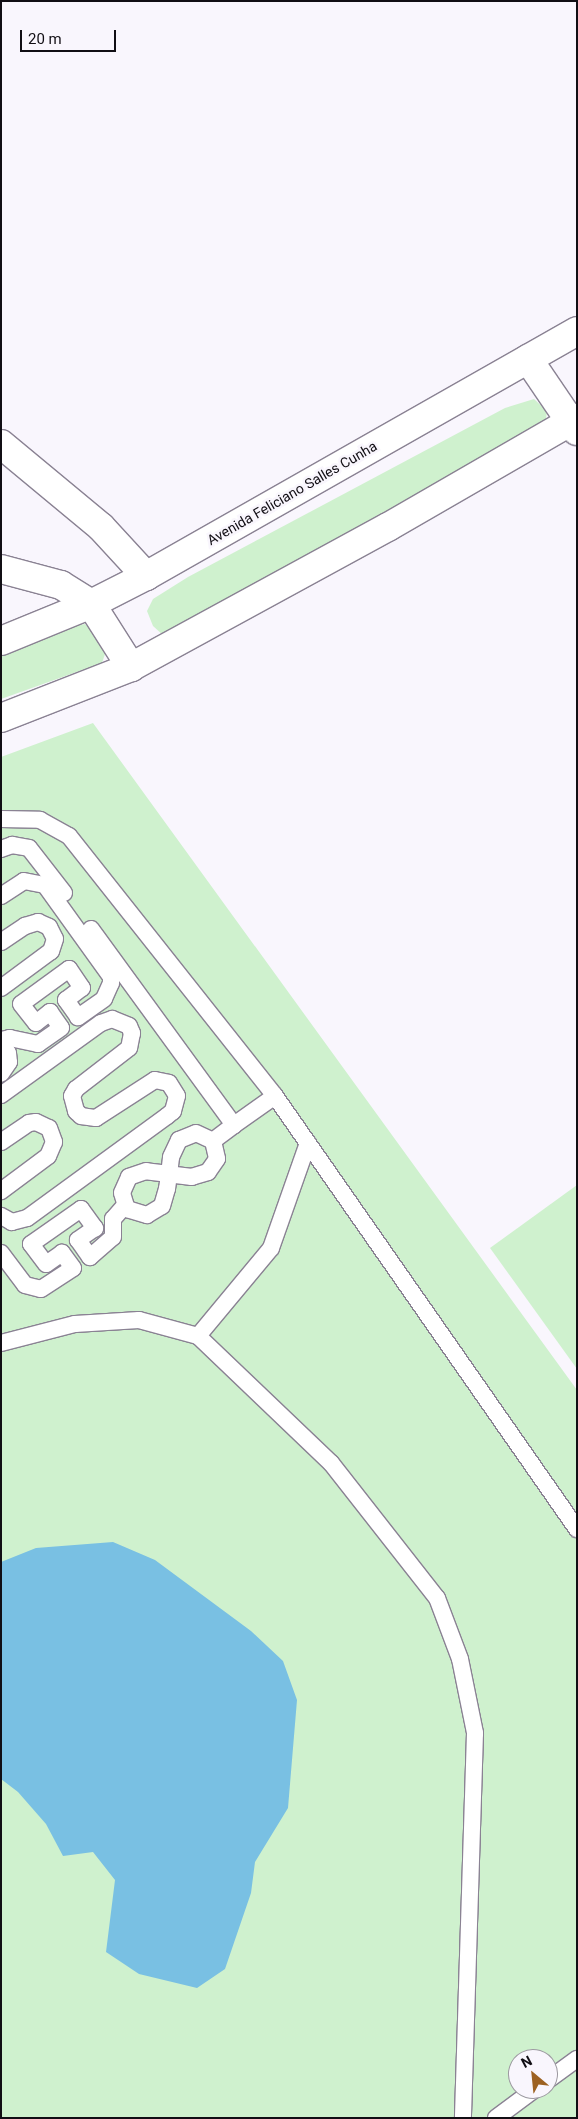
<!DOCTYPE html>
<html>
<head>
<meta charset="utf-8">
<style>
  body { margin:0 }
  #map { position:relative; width:578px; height:2119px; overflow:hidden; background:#f9f6fd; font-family:Roboto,sans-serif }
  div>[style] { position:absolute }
  .green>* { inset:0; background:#cff1ce }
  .water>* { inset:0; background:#79c0e3 }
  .roads { filter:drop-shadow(1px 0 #8a8293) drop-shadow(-1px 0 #8a8293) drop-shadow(0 1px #8a8293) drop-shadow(0 -1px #8a8293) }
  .service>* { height:16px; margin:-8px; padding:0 8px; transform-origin:8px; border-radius:8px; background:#fff }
  .minor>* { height:28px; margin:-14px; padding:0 14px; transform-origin:14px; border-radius:14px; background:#fff }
  .secondary>* { height:28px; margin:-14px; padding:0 14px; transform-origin:14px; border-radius:14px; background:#fff }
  span { translate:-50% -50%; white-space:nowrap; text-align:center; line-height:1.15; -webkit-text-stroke:5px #f9f6fd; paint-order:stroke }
  .street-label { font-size:14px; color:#110e14 }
  .frame { position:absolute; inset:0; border:2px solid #110e14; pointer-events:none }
  .north { position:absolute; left:508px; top:2049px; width:50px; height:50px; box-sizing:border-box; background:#f9f6fd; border:1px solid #9c99a0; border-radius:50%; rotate:332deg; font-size:14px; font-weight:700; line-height:20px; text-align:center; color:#110e14 }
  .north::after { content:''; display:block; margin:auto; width:18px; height:22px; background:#9d6222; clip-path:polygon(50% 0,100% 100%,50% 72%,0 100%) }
  .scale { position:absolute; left:20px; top:30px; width:96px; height:22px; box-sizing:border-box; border:2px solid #110e14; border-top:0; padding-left:6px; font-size:15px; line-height:18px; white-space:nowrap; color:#110e14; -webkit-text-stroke:4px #f9f6fd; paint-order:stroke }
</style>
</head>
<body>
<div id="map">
  <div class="green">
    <div style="clip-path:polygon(534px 399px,547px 411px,545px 427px,163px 635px,153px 626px,147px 611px,153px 599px,188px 577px,505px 408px)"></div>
    <div style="clip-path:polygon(85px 624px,107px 648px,102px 663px,1px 699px,1px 654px,64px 628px)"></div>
    <div style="clip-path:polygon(evenodd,93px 723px,577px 1390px,577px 2118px,1px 2118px,1px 757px,93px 723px,518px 2059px,548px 2059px,548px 2089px,518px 2089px,518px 2059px)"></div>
    <div style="clip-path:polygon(577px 1185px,577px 1369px,490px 1248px)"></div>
  </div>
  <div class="water">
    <div style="clip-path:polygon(113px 1542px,155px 1560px,251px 1631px,283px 1661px,297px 1700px,288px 1808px,255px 1862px,251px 1893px,225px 1969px,197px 1988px,139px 1974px,106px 1952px,115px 1880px,93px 1852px,63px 1856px,46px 1824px,18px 1792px,1px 1779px,1px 1562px,36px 1548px)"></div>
  </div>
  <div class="roads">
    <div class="service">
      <div style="left:1px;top:819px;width:39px;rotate:1deg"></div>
      <div style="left:40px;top:820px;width:33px;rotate:29deg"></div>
      <div style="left:69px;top:836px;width:332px;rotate:51.6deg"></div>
      <div style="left:275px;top:1096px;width:528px;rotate:55.11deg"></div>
      <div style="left:1px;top:849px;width:12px;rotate:-20deg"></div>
      <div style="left:12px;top:845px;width:17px;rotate:10deg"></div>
      <div style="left:29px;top:848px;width:57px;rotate:52.1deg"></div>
      <div style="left:1px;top:896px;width:27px;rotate:-33deg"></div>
      <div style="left:24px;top:881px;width:21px;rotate:11deg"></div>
      <div style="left:45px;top:885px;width:113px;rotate:54.3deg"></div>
      <div style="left:111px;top:977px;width:6px;rotate:90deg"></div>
      <div style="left:111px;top:983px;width:17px;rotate:114deg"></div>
      <div style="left:104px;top:999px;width:32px;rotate:145deg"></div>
      <div style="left:78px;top:1017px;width:21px;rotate:-125deg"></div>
      <div style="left:66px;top:1000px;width:20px;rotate:-37deg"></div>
      <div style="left:82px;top:988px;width:23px;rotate:-124deg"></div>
      <div style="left:69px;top:969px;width:59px;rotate:143.9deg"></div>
      <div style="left:21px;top:1004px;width:24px;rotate:52deg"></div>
      <div style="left:36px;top:1023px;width:18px;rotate:-38deg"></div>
      <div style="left:50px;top:1012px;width:19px;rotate:55deg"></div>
      <div style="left:61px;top:1028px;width:28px;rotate:145deg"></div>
      <div style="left:38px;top:1044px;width:29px;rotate:-168deg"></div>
      <div style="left:10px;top:1038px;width:9px;rotate:167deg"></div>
      <div style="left:91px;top:929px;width:243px;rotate:53.9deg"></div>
      <div style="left:234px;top:1125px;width:26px;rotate:143deg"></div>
      <div style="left:1px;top:942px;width:29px;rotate:-34deg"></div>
      <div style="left:25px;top:926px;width:14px;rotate:-17deg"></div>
      <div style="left:38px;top:922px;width:12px;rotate:24deg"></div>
      <div style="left:49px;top:927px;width:13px;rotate:63deg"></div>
      <div style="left:55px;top:939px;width:13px;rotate:108deg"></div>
      <div style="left:51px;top:951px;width:62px;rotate:143.5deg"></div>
      <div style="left:1px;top:1043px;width:12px;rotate:55deg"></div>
      <div style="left:8px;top:1053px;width:9px;rotate:84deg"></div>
      <div style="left:9px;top:1062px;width:14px;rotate:124deg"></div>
      <div style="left:1px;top:1095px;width:123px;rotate:-35.8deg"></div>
      <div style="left:101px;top:1023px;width:12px;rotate:-20deg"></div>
      <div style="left:112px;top:1019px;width:18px;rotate:22deg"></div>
      <div style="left:129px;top:1026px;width:8px;rotate:67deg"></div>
      <div style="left:132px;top:1033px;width:15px;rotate:101deg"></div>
      <div style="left:129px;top:1048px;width:67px;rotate:142.3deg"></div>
      <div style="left:76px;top:1089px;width:8px;rotate:120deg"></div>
      <div style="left:72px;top:1096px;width:16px;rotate:75deg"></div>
      <div style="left:76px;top:1111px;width:7px;rotate:45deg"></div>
      <div style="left:81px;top:1116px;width:15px;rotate:8deg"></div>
      <div style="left:96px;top:1118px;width:70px;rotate:-32.8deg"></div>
      <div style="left:155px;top:1080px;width:14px;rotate:12deg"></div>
      <div style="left:169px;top:1083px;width:15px;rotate:58deg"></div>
      <div style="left:177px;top:1096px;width:16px;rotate:105deg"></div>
      <div style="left:173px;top:1111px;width:8px;rotate:140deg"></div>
      <div style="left:167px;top:1116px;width:173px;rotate:143.9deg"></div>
      <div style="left:27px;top:1218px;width:16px;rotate:165deg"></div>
      <div style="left:12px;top:1222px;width:13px;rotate:-151deg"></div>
      <div style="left:234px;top:1125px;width:50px;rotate:-35.3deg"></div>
      <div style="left:1px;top:1142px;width:34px;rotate:-34deg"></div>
      <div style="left:29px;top:1123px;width:7px;rotate:-8deg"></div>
      <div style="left:36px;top:1122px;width:14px;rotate:25deg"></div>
      <div style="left:49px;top:1128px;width:15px;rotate:70deg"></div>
      <div style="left:54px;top:1142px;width:15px;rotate:113deg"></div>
      <div style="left:48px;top:1156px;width:59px;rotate:143.3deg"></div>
      <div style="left:169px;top:1174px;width:23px;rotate:-173deg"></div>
      <div style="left:146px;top:1171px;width:18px;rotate:161deg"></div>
      <div style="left:129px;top:1177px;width:17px;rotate:114deg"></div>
      <div style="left:122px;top:1193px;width:17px;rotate:73deg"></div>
      <div style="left:127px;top:1209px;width:21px;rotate:17deg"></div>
      <div style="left:147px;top:1215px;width:17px;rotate:-31deg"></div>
      <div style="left:162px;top:1206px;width:18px;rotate:-74deg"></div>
      <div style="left:167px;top:1189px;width:15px;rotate:-82deg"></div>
      <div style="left:169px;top:1174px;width:17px;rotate:-83deg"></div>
      <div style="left:171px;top:1157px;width:19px;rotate:-65deg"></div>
      <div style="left:179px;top:1140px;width:18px;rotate:-22deg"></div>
      <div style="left:196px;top:1133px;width:19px;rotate:25deg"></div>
      <div style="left:213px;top:1141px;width:18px;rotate:77deg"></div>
      <div style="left:217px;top:1159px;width:16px;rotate:125deg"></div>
      <div style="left:208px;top:1172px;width:17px;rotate:163deg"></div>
      <div style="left:192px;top:1177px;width:23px;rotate:-173deg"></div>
      <div style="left:1px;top:1253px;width:40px;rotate:53deg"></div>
      <div style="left:25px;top:1285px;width:16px;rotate:14deg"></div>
      <div style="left:41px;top:1289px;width:38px;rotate:-33deg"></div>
      <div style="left:73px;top:1268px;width:19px;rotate:-126deg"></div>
      <div style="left:62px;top:1253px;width:19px;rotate:145deg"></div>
      <div style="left:46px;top:1264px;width:25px;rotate:-127deg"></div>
      <div style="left:31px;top:1244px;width:61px;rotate:-35deg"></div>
      <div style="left:81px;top:1209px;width:24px;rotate:54deg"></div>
      <div style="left:95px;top:1228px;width:21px;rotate:145deg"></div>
      <div style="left:78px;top:1240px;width:21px;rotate:55deg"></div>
      <div style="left:90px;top:1257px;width:30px;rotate:-41deg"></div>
      <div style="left:113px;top:1237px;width:18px;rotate:-90deg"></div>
      <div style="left:113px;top:1219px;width:18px;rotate:-49deg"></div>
      <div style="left:198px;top:1336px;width:184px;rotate:43.7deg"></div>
      <div style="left:331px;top:1463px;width:172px;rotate:51.9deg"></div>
      <div style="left:437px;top:1598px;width:65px;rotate:69.3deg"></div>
      <div style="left:460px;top:1659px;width:76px;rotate:78.5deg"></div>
      <div style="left:475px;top:1733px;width:385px;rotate:91.8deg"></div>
      <div style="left:1px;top:1343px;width:76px;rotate:-14.4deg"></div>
      <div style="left:75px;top:1324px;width:64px;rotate:-3.6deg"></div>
      <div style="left:139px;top:1320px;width:61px;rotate:15.2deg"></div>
      <div style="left:198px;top:1336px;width:114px;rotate:-50.3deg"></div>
      <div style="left:271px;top:1248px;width:111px;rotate:-70.6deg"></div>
      <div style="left:548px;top:2080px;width:36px;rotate:-36deg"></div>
      <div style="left:496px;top:2118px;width:49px;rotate:-36.6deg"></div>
    </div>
    <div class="minor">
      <div style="left:528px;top:359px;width:87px;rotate:55.8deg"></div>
    </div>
    <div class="secondary">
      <div style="left:1px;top:444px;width:130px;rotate:39.7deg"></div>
      <div style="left:101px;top:527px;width:67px;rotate:47.4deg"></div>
      <div style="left:1px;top:569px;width:62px;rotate:14.9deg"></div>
      <div style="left:61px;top:585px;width:36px;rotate:32deg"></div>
      <div style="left:91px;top:604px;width:75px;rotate:57.6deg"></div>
      <div style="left:1px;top:641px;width:97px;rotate:-22.3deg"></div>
      <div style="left:91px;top:604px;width:62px;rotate:-27deg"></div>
      <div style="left:146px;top:576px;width:496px;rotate:-29.6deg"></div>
      <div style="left:1px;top:718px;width:140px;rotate:-21.4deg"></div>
      <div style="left:131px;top:667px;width:293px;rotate:-28.6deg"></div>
      <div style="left:388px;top:527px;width:218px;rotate:-30deg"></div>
    </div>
  </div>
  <div class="street-label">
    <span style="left:292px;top:493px;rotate:-30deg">Avenida Feliciano Salles Cunha</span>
  </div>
  <div class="frame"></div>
  <div class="north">N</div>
  <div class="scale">20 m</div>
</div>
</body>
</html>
